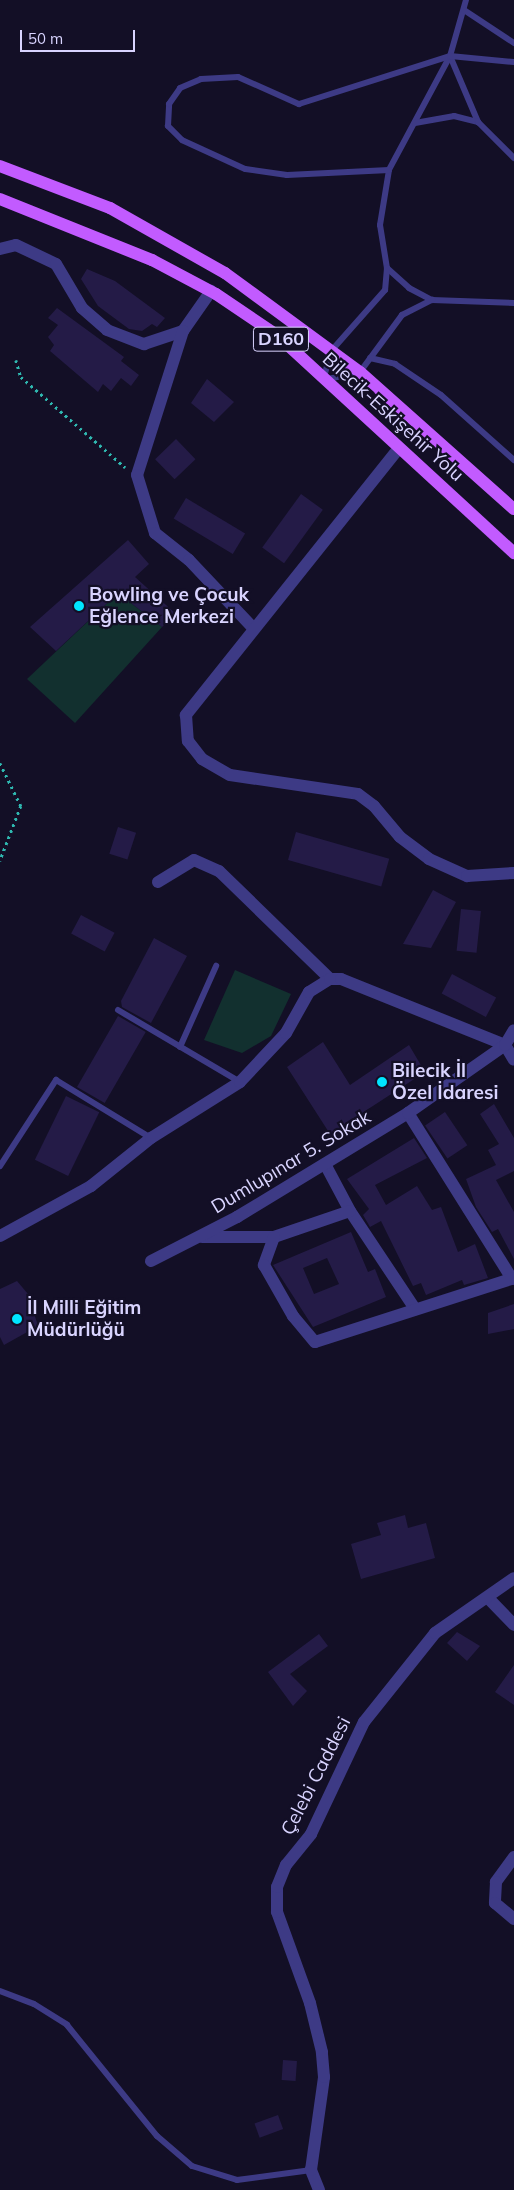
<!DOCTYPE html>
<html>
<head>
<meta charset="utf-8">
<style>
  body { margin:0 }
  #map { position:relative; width:514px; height:2190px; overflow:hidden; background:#130f26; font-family:Mulish,sans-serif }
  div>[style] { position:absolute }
  .green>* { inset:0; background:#12302f }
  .building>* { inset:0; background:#241b47; transform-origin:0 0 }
  .path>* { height:2.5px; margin-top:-1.25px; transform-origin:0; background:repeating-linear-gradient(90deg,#2fb8b0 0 2.5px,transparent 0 6.5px) }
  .service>* { height:6px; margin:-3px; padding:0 3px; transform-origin:3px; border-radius:3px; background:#3d3a85 }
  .minor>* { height:12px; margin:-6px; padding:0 6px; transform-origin:6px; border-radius:6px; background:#3d3a85 }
  .primary>* { height:12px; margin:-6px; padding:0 6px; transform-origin:6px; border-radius:6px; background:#c25bff }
  .dots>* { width:14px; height:14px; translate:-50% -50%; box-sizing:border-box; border:2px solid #130f26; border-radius:50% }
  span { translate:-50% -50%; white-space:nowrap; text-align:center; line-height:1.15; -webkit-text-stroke:4.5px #130f26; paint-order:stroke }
  .shield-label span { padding:1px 4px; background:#130f26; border:1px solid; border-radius:4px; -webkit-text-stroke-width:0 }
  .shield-label { font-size:18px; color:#d9d4ff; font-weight:700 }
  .street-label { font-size:19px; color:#d9d4ff }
  .poi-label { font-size:19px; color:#d9d4ff; font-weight:700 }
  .left { translate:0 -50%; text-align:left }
  .scale { position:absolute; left:20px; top:30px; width:115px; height:22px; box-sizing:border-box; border:2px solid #d9d4ff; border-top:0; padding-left:6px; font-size:15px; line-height:18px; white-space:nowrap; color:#d9d4ff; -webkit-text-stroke:4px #130f26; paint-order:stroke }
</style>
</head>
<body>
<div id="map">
  <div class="green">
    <div style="clip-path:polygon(118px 593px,162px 627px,75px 723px,27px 679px)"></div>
    <div style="clip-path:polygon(235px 970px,291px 994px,271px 1036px,242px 1053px,204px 1040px)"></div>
  </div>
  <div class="building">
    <div style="clip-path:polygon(87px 269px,115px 281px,165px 318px,157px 327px,152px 324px,142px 331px,129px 329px,98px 306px,81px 279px)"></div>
    <div style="clip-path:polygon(57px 308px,124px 357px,121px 361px,139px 375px,131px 386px,121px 378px,111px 391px,103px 384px,98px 392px,50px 351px,54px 345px,48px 337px,58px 325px,48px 318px)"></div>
    <div style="clip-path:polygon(207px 379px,234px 402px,214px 422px,191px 403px)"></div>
    <div style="left:176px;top:439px;width:28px;height:29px;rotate:46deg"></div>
    <div style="left:301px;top:494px;width:27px;height:66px;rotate:36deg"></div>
    <div style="left:186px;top:498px;width:69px;height:24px;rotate:31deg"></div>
    <div style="clip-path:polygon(128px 540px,149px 564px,135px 577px,176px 614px,162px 627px,118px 593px,56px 651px,30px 627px)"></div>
    <div style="left:118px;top:827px;width:19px;height:28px;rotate:18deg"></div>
    <div style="left:296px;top:832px;width:97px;height:29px;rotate:16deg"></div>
    <div style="clip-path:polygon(433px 890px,456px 902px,431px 948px,403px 944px)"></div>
    <div style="left:461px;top:909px;width:20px;height:42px;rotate:6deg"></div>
    <div style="left:81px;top:915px;width:38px;height:21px;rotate:28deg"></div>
    <div style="clip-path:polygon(154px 938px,187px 956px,151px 1023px,122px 1007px,121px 1001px)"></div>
    <div style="left:452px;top:974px;width:50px;height:22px;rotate:28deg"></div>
    <div style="left:118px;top:1016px;width:32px;height:82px;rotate:30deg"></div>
    <div style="clip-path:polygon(323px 1042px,350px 1085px,409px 1045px,425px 1072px,330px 1134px,287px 1067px)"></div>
    <div style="left:66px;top:1096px;width:37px;height:71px;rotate:26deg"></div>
    <div style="clip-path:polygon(494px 1104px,514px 1138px,514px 1171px,496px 1180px,514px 1212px,514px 1259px,498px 1229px,492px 1232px,476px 1207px,466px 1179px,496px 1165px,488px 1150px,499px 1144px,480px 1114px)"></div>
    <div style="left:445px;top:1112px;width:40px;height:24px;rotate:56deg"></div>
    <div style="clip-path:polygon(414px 1138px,427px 1158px,375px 1185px,386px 1205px,417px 1186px,432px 1210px,441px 1207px,458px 1252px,475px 1244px,488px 1278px,464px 1285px,462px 1280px,426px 1295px,421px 1283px,413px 1286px,381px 1221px,370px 1227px,363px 1215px,369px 1209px,347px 1179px)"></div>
    <div style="clip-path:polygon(evenodd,351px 1232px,368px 1272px,375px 1269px,386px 1297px,313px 1327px,273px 1265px,351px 1232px,327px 1258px,339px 1284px,314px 1294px,303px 1268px,327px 1258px)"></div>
    <div style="clip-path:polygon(17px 1281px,28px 1294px,38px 1326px,4px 1345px,0 1337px,0 1289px)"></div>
    <div style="clip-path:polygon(514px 1304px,514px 1329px,488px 1334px,488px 1313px)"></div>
    <div style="clip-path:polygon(405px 1515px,408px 1528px,426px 1523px,435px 1558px,361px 1579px,351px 1544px,381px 1535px,377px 1523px)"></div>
    <div style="clip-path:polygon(457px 1632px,480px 1646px,467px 1661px,447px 1643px)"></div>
    <div style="clip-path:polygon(319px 1634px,328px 1646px,290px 1674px,307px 1691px,293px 1706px,268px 1672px)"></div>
    <div style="clip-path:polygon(514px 1665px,514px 1705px,495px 1692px)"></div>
    <div style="left:283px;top:2060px;width:14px;height:20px;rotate:4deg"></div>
    <div style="left:278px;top:2115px;width:15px;height:25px;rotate:70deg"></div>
  </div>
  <div class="path">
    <div style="left:16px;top:360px;width:18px;rotate:74deg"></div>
    <div style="left:21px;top:377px;width:138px;rotate:40.9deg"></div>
    <div style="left:0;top:763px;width:48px;rotate:64deg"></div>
    <div style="left:21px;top:806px;width:59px;rotate:110.9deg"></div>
  </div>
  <div class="service">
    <div style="left:466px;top:0;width:58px;rotate:105.9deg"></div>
    <div style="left:450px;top:56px;width:129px;rotate:118.2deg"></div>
    <div style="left:389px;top:170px;width:56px;rotate:99.3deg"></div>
    <div style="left:380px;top:225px;width:44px;rotate:80.8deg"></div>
    <div style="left:387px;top:268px;width:30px;rotate:42deg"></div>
    <div style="left:409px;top:288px;width:26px;rotate:28deg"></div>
    <div style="left:432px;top:300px;width:82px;rotate:2.1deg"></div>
    <div style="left:464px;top:10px;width:60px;rotate:33.4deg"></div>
    <div style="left:450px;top:56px;width:72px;rotate:67deg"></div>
    <div style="left:415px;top:123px;width:40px;rotate:-10deg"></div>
    <div style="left:454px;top:116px;width:25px;rotate:14deg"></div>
    <div style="left:478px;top:122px;width:51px;rotate:45deg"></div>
    <div style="left:389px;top:170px;width:102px;rotate:177.2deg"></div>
    <div style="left:287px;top:175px;width:42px;rotate:-171.9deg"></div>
    <div style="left:245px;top:169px;width:69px;rotate:-155.3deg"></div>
    <div style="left:182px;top:140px;width:20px;rotate:-135deg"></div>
    <div style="left:168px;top:126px;width:22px;rotate:-87deg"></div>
    <div style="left:169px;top:104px;width:19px;rotate:-55deg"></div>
    <div style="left:180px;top:88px;width:23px;rotate:-23deg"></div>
    <div style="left:201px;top:79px;width:37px;rotate:-3deg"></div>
    <div style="left:238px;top:77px;width:67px;rotate:23.9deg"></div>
    <div style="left:299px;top:104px;width:158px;rotate:-17.6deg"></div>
    <div style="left:450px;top:56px;width:64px;rotate:5.4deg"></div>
    <div style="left:387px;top:268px;width:22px;rotate:95deg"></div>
    <div style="left:385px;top:290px;width:81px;rotate:131.5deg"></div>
    <div style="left:331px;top:351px;width:30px;rotate:105deg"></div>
    <div style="left:323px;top:380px;width:38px;rotate:-12deg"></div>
    <div style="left:360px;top:372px;width:71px;rotate:-53.6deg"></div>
    <div style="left:402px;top:315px;width:34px;rotate:-27deg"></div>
    <div style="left:370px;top:358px;width:26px;rotate:13deg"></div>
    <div style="left:395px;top:364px;width:55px;rotate:34deg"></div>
    <div style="left:441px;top:395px;width:98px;rotate:41.7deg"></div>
    <div style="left:118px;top:1010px;width:142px;rotate:30.5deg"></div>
    <div style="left:180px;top:1047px;width:89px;rotate:-66deg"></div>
    <div style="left:0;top:1166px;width:103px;rotate:-56.9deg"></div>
    <div style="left:56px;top:1080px;width:111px;rotate:31.4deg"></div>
    <div style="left:0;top:1991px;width:36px;rotate:21deg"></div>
    <div style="left:34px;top:2004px;width:39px;rotate:32deg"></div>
    <div style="left:67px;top:2025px;width:143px;rotate:51deg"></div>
    <div style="left:157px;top:2136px;width:46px;rotate:40.6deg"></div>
    <div style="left:192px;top:2166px;width:47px;rotate:17.3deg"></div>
    <div style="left:237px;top:2180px;width:75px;rotate:-7.7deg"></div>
  </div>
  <div class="minor">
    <div style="left:0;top:249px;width:16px;rotate:-14deg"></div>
    <div style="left:16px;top:245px;width:44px;rotate:25.4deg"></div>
    <div style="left:56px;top:264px;width:51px;rotate:59.4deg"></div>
    <div style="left:82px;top:308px;width:33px;rotate:41deg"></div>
    <div style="left:107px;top:330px;width:40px;rotate:21deg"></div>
    <div style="left:144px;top:344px;width:41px;rotate:-18.4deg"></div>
    <div style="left:183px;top:331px;width:49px;rotate:-55deg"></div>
    <div style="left:183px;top:331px;width:151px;rotate:107.7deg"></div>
    <div style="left:137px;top:475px;width:61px;rotate:72.8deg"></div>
    <div style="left:155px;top:533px;width:43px;rotate:38.5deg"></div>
    <div style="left:189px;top:560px;width:93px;rotate:46.7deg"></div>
    <div style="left:399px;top:448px;width:342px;rotate:128.6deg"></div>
    <div style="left:186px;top:715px;width:26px;rotate:86deg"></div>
    <div style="left:188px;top:741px;width:23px;rotate:52deg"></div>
    <div style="left:202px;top:759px;width:32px;rotate:30deg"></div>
    <div style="left:230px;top:775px;width:129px;rotate:8.4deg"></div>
    <div style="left:358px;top:794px;width:20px;rotate:37deg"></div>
    <div style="left:374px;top:806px;width:40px;rotate:50deg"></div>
    <div style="left:400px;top:837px;width:36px;rotate:37deg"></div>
    <div style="left:429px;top:859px;width:42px;rotate:24.1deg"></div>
    <div style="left:467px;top:876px;width:47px;rotate:-3.7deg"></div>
    <div style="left:158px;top:882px;width:42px;rotate:-31.4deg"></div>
    <div style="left:194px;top:860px;width:27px;rotate:24deg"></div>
    <div style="left:219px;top:871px;width:155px;rotate:44.2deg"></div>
    <div style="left:408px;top:1113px;width:196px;rotate:57.9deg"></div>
    <div style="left:325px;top:1164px;width:53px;rotate:62deg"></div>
    <div style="left:350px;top:1211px;width:118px;rotate:56.4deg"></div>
    <div style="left:0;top:1236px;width:104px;rotate:-28.8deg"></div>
    <div style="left:91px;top:1186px;width:77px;rotate:-38.7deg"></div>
    <div style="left:151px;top:1138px;width:105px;rotate:-32.2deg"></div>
    <div style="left:240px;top:1082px;width:67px;rotate:-46.8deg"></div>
    <div style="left:286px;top:1033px;width:47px;rotate:-60.7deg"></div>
    <div style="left:309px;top:992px;width:25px;rotate:-32deg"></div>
    <div style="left:330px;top:979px;width:11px"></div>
    <div style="left:341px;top:979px;width:177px;rotate:21.9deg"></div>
    <div style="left:505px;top:1045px;width:17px;rotate:59deg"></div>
    <div style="left:202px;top:1237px;width:72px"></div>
    <div style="left:274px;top:1237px;width:80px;rotate:-18.9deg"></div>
    <div style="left:274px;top:1237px;width:30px;rotate:110deg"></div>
    <div style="left:264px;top:1265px;width:59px;rotate:60.4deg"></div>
    <div style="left:293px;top:1316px;width:34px;rotate:50deg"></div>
    <div style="left:315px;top:1342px;width:209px;rotate:-17.8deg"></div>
    <div style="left:151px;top:1261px;width:97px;rotate:-27.1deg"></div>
    <div style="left:237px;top:1217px;width:200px;rotate:-31.3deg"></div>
    <div style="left:408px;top:1113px;width:118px;rotate:-35deg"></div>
    <div style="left:505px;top:1045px;width:17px;rotate:-59deg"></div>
    <div style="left:489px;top:1599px;width:36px;rotate:46deg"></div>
    <div style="left:514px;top:1857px;width:31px;rotate:126deg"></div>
    <div style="left:496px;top:1882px;width:21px;rotate:93deg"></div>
    <div style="left:495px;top:1903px;width:25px;rotate:40deg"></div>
    <div style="left:319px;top:2190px;width:22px;rotate:-112deg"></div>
    <div style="left:311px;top:2170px;width:94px;rotate:-82deg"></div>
    <div style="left:324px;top:2077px;width:25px;rotate:-95deg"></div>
    <div style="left:322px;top:2052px;width:50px;rotate:-103.8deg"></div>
    <div style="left:310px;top:2003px;width:97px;rotate:-109.9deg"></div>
    <div style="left:277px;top:1912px;width:25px;rotate:-90deg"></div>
    <div style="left:277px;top:1887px;width:24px;rotate:-68deg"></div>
    <div style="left:286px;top:1865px;width:40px;rotate:-51deg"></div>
    <div style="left:311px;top:1834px;width:124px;rotate:-64.7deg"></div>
    <div style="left:364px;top:1722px;width:114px;rotate:-51.4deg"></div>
    <div style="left:435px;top:1633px;width:96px;rotate:-34.8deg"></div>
  </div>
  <div class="primary">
    <div style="left:0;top:166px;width:118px;rotate:20.9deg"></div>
    <div style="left:110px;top:208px;width:132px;rotate:29.5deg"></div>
    <div style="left:225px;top:273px;width:167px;rotate:36.3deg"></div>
    <div style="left:360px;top:372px;width:206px;rotate:41.7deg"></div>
    <div style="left:0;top:199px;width:164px;rotate:21.9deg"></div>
    <div style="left:152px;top:260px;width:72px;rotate:28deg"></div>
    <div style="left:216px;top:294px;width:75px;rotate:34.1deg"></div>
    <div style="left:278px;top:336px;width:321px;rotate:42.6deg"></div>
  </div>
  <div class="dots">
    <div style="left:79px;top:606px;background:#00e5ff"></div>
    <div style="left:382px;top:1082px;background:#00e5ff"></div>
    <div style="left:17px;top:1319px;background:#00e5ff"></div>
  </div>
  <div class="shield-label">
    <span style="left:281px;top:339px">D160</span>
  </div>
  <div class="street-label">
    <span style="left:393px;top:417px;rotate:42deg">Bilecik-Eskişehir Yolu</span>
    <span style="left:291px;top:1162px;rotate:-31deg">Dumlupınar 5. Sokak</span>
    <span style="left:316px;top:1776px;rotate:-63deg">Çelebi Caddesi</span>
  </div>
  <div class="poi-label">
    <span class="left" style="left:89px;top:606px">Bowling ve Çocuk<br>Eğlence Merkezi</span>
    <span class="left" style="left:392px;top:1082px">Bilecik İl<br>Özel İdaresi</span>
    <span class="left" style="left:27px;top:1319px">İl Milli Eğitim<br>Müdürlüğü</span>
  </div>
  <div class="scale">50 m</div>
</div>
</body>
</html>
